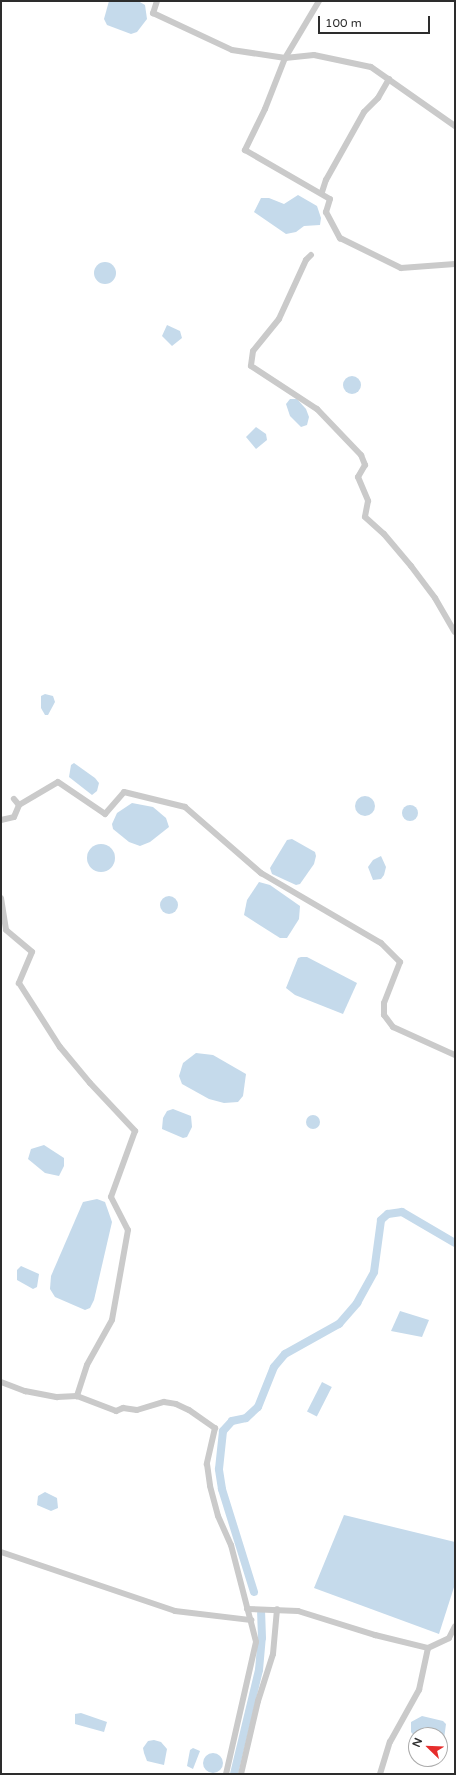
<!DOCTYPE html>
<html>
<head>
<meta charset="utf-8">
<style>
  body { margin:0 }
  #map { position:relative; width:456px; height:1775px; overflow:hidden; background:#fff; font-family:"Varela Round",sans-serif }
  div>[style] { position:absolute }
  .water>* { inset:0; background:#c5daeb; transform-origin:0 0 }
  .round { border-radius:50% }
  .canal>* { height:8px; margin:-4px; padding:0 4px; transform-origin:4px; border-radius:4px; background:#c5daeb }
  .minor>* { height:6px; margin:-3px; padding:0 3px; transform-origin:3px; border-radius:3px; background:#cacaca }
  span { translate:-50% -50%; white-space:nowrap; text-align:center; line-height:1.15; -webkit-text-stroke:4px #fff; paint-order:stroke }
  .frame { position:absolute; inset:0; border:2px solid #2d2d2d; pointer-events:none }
  .north { position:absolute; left:408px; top:1727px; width:40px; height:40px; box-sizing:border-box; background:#fff; border:1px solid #ababab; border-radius:50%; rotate:293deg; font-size:11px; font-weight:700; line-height:16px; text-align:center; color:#2d2d2d }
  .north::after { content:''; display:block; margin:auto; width:14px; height:18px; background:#e62d2c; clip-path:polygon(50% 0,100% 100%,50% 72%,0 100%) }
  .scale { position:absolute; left:318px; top:16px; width:112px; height:18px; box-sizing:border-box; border:2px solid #2d2d2d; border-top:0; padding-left:5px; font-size:12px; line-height:14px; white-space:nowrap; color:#2d2d2d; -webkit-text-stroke:3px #fff; paint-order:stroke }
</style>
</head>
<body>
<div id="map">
  <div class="water">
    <div style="clip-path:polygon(109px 1px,138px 1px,145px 5px,147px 19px,137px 32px,131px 34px,107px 25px,104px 19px)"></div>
    <div style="clip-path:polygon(298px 195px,317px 206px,321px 218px,320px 225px,304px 226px,296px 232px,286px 234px,254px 212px,261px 198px,269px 198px,284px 204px)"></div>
    <div class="round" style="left:94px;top:262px;width:22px;height:22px"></div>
    <div style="clip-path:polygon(167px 325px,180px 331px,182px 338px,172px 346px,162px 336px)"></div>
    <div class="round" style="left:343px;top:376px;width:18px;height:18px"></div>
    <div style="clip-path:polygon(290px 399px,297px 399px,306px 409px,309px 417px,307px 425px,301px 427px,290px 416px,286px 404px)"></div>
    <div style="clip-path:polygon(256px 427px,266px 434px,267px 440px,256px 449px,246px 437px)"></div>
    <div style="clip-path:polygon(45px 694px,53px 696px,55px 702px,48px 715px,45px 715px,41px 708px,41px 696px)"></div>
    <div style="clip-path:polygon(74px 763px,95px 778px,99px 783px,97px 791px,92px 795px,69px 777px,71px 765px)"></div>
    <div class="round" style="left:355px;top:796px;width:20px;height:20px"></div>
    <div style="clip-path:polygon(132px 803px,153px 807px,166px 818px,169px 827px,150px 842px,140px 846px,129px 842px,113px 829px,112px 824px,117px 813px)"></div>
    <div class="round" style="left:402px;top:805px;width:16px;height:16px"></div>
    <div style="clip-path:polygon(292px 839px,315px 852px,316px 856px,314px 864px,300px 884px,296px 885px,272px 874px,270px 868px,287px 840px)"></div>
    <div class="round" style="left:87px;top:844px;width:28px;height:28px"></div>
    <div style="clip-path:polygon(381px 856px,386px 867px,384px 875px,381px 879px,373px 880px,368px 867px,373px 860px)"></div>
    <div style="clip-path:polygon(259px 882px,270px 885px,300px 906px,299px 919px,287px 938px,280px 938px,244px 915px,247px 900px)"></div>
    <div class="round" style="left:160px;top:896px;width:18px;height:18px"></div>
    <div style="clip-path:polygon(301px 957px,307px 957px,357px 983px,343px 1014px,295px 995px,286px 988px,298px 958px)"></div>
    <div style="clip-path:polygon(196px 1053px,213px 1055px,246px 1074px,243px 1096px,238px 1102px,224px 1103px,209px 1099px,182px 1084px,179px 1076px,183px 1063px)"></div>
    <div style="clip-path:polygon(173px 1109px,191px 1116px,192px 1127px,187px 1137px,183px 1138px,162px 1129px,163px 1118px,167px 1111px)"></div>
    <div class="round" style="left:306px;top:1115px;width:14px;height:14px"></div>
    <div style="clip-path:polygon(44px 1145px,64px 1158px,64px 1166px,59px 1176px,45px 1173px,28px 1159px,31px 1149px)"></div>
    <div style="clip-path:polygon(97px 1199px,105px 1202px,112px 1222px,94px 1300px,90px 1308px,85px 1310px,55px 1297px,50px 1289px,51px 1276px,83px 1202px)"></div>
    <div style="clip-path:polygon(21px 1266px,39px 1274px,37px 1287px,33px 1289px,17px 1280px,17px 1270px)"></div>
    <div style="clip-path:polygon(400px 1311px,429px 1320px,422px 1337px,391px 1331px)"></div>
    <div style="left:322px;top:1382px;width:11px;height:33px;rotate:27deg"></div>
    <div style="clip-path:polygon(45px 1492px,57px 1498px,58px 1508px,51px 1511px,37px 1505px,38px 1496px)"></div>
    <div style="clip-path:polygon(344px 1515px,455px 1542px,455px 1584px,439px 1634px,314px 1588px)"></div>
    <div style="clip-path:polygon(81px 1713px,107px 1722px,104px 1732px,75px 1724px,75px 1714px)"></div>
    <div style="clip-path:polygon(422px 1716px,443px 1721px,446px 1724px,444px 1739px,440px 1743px,440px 1735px,416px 1735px,416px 1738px,411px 1732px,411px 1722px)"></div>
    <div style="clip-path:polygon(154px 1740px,161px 1742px,167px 1749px,164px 1765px,147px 1761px,144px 1753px,143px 1748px,148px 1741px)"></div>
    <div style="clip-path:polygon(193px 1748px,200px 1751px,193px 1769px,187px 1766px,190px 1750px)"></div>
    <div class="round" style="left:203px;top:1753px;width:20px;height:20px"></div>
  </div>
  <div class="canal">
    <div style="left:254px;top:1592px;width:108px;rotate:-107.3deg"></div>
    <div style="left:222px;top:1489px;width:20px;rotate:-99deg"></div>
    <div style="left:219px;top:1469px;width:38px;rotate:-84deg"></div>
    <div style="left:223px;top:1431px;width:13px;rotate:-48deg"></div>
    <div style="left:232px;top:1421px;width:14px;rotate:-12deg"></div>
    <div style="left:246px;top:1418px;width:16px;rotate:-43deg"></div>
    <div style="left:258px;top:1407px;width:43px;rotate:-68.2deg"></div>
    <div style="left:274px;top:1367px;width:17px;rotate:-50deg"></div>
    <div style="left:285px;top:1354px;width:62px;rotate:-29.1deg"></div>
    <div style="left:339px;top:1324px;width:28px;rotate:-49deg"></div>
    <div style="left:357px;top:1303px;width:35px;rotate:-61deg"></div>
    <div style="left:374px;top:1272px;width:52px;rotate:-82.3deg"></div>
    <div style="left:381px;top:1220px;width:9px;rotate:-41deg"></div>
    <div style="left:388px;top:1214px;width:14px;rotate:-8deg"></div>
    <div style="left:402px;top:1212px;width:61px;rotate:30.3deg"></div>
    <div style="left:234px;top:1774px;width:107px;rotate:-76.5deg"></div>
    <div style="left:259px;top:1670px;width:32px;rotate:-85deg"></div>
    <div style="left:262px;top:1638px;width:25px;rotate:-92deg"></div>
  </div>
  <div class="minor">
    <div style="left:157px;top:1px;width:13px;rotate:108deg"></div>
    <div style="left:153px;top:13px;width:87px;rotate:25.1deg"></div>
    <div style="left:232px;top:50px;width:54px;rotate:8.6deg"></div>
    <div style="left:285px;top:58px;width:29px;rotate:-6deg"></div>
    <div style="left:314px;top:55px;width:58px;rotate:11.9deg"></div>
    <div style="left:371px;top:67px;width:103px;rotate:35.1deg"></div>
    <div style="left:319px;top:1px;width:66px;rotate:120.8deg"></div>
    <div style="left:285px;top:58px;width:55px;rotate:111.4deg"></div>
    <div style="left:265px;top:109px;width:46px;rotate:116deg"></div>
    <div style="left:245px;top:150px;width:98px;rotate:30deg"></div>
    <div style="left:330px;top:199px;width:14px;rotate:107deg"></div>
    <div style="left:326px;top:212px;width:30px;rotate:62deg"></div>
    <div style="left:340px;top:238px;width:68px;rotate:26.2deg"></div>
    <div style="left:401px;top:268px;width:54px;rotate:-4.2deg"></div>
    <div style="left:322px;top:192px;width:13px;rotate:-72deg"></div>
    <div style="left:326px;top:180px;width:78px;rotate:-60.8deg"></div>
    <div style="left:364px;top:112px;width:20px;rotate:-45deg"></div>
    <div style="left:378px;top:98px;width:22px;rotate:-60deg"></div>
    <div style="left:311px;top:255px;width:7px;rotate:135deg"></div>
    <div style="left:306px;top:260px;width:65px;rotate:114.6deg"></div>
    <div style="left:279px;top:319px;width:41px;rotate:129.1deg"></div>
    <div style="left:253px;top:351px;width:15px;rotate:98deg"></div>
    <div style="left:251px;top:366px;width:79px;rotate:33.1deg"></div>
    <div style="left:317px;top:409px;width:64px;rotate:46.3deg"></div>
    <div style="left:361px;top:455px;width:11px;rotate:68deg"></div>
    <div style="left:365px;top:465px;width:14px;rotate:120deg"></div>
    <div style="left:358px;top:477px;width:26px;rotate:67deg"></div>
    <div style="left:368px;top:501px;width:16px;rotate:101deg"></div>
    <div style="left:365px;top:517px;width:25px;rotate:42deg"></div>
    <div style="left:384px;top:534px;width:42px;rotate:49.8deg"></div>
    <div style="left:411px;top:566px;width:40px;rotate:53deg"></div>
    <div style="left:435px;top:598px;width:39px;rotate:60deg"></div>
    <div style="left:19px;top:805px;width:45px;rotate:-30.5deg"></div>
    <div style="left:58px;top:782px;width:57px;rotate:34.2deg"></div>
    <div style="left:105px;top:814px;width:29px;rotate:-49deg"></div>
    <div style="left:124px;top:792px;width:63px;rotate:13.8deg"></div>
    <div style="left:185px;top:807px;width:101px;rotate:41deg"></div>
    <div style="left:261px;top:873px;width:139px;rotate:30.3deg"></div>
    <div style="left:381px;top:943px;width:27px;rotate:45deg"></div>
    <div style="left:400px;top:962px;width:44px;rotate:111.3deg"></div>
    <div style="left:384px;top:1003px;width:12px;rotate:90deg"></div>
    <div style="left:384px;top:1015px;width:15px;rotate:53deg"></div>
    <div style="left:393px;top:1027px;width:68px;rotate:24.3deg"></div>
    <div style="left:1px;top:820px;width:13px;rotate:-13deg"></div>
    <div style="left:14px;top:817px;width:13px;rotate:-67deg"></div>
    <div style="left:19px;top:805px;width:8px;rotate:-130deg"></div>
    <div style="left:1px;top:898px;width:32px;rotate:81deg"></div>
    <div style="left:6px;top:930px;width:34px;rotate:40deg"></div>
    <div style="left:32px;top:952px;width:34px;rotate:113deg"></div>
    <div style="left:19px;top:983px;width:76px;rotate:57.4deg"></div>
    <div style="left:60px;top:1047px;width:47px;rotate:50.2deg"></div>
    <div style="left:90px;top:1083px;width:66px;rotate:46.8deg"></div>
    <div style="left:135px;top:1131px;width:70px;rotate:110deg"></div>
    <div style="left:111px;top:1197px;width:37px;rotate:63deg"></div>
    <div style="left:128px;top:1230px;width:91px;rotate:100.1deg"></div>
    <div style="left:112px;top:1320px;width:51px;rotate:119.1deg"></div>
    <div style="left:87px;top:1365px;width:33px;rotate:108deg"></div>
    <div style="left:1px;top:1382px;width:26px;rotate:21deg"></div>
    <div style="left:25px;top:1391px;width:33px;rotate:11deg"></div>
    <div style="left:57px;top:1397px;width:20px;rotate:-3deg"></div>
    <div style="left:77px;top:1396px;width:42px;rotate:21deg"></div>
    <div style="left:116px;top:1411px;width:8px;rotate:-23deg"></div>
    <div style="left:123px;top:1408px;width:14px;rotate:8deg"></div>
    <div style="left:137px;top:1410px;width:28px;rotate:-17deg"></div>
    <div style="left:164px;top:1402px;width:12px;rotate:9deg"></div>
    <div style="left:176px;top:1404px;width:14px;rotate:25deg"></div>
    <div style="left:189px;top:1410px;width:32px;rotate:35deg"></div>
    <div style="left:215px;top:1428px;width:37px;rotate:103deg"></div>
    <div style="left:207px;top:1464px;width:22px;rotate:82deg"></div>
    <div style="left:210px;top:1486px;width:31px;rotate:75deg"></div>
    <div style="left:218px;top:1516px;width:32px;rotate:66deg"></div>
    <div style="left:231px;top:1545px;width:100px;rotate:75.5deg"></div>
    <div style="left:256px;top:1642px;width:135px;rotate:102.8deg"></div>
    <div style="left:1px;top:1552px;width:184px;rotate:18.7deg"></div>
    <div style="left:175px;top:1611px;width:77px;rotate:6.8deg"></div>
    <div style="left:247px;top:1609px;width:51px;rotate:2.2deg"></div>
    <div style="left:298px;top:1611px;width:81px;rotate:17.3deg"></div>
    <div style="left:375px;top:1635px;width:55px;rotate:13.8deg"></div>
    <div style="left:241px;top:1774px;width:75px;rotate:-76.9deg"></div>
    <div style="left:258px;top:1701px;width:49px;rotate:-72.3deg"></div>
    <div style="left:273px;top:1654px;width:45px;rotate:-84.9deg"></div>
    <div style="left:380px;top:1774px;width:34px;rotate:-73deg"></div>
    <div style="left:390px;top:1742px;width:60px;rotate:-60.9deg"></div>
    <div style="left:419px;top:1690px;width:43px;rotate:-77.9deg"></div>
    <div style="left:428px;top:1648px;width:23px;rotate:-25deg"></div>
    <div style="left:449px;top:1638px;width:13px;rotate:-63deg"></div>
  </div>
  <div class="frame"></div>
  <div class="north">N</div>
  <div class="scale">100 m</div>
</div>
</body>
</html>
